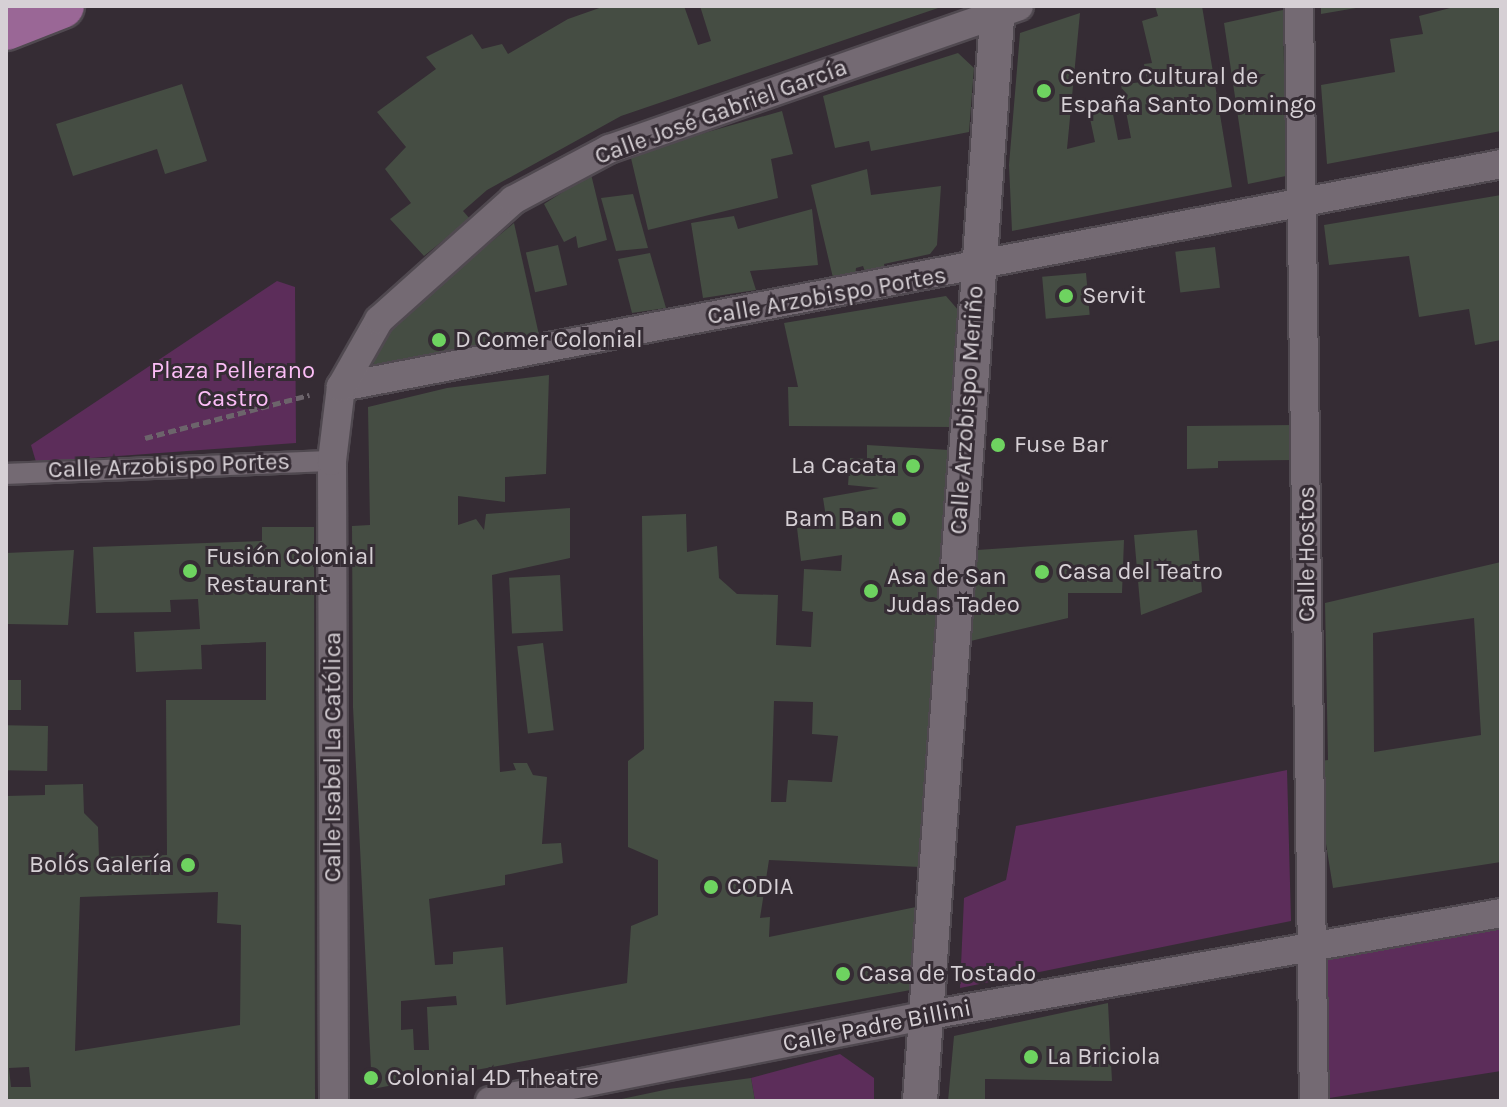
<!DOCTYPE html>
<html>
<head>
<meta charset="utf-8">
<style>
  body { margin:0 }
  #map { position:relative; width:1507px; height:1107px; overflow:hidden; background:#352c34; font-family:Karla,sans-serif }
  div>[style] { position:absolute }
  .green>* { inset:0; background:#5c2d5a }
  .building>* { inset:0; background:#454d43; transform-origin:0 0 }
  .path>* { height:5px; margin-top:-2.5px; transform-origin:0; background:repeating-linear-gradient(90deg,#6c646b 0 8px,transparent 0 12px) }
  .roads { filter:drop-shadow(2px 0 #504950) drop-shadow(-2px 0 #504950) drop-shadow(0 2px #504950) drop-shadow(0 -2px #504950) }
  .pedestrian>* { height:20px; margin:-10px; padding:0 10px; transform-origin:10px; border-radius:10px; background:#746a73 }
  .minor>* { height:28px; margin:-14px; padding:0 14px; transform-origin:14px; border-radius:14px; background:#746a73 }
  .tertiary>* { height:34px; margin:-17px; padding:0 17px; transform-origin:17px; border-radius:17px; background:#746a73 }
  .primary>* { height:44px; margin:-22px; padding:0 22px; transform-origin:22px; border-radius:22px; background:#9a6796 }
  .dots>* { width:22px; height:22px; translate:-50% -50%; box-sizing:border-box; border:4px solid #352c34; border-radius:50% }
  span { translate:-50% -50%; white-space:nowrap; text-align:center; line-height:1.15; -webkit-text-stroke:6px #352c34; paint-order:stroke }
  .poi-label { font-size:24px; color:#d6d0d5 }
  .left { translate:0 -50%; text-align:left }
  .right { translate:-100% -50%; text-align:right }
  .street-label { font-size:24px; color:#d6d0d5 }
  .park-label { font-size:24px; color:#fbbdf6 }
  .frame { position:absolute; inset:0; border:8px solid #d6d0d5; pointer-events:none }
</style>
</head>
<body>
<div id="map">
  <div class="green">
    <div style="clip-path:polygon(277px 281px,295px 287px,296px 443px,36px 462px,31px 445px)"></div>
    <div style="clip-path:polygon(1287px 770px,1291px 921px,960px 988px,964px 898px,1006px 880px,1016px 826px)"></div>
    <div style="clip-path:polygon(1501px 927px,1501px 1071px,1323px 1099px,1326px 958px)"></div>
    <div style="clip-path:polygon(840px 1054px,874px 1078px,874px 1101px,755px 1101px,751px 1078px)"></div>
  </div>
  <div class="building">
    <div style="clip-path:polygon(605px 6px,684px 6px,698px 45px,711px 41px,700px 6px,944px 6px,621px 116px,487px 190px,463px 211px,470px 219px,424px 256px,390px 219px,411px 203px,385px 169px,406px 147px,377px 112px,436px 69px,426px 57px,472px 34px,482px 49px,502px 44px,508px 54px,568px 19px)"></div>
    <div style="clip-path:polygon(1155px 6px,1202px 6px,1232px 187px,1012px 231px,1009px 165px,1020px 33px,1080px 13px,1067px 149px,1095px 142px,1089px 114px,1112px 109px,1118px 140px,1131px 138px,1121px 85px,1147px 81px,1144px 64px,1152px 63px,1142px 21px,1158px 16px)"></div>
    <div style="clip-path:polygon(1321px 6px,1356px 6px,1356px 8px,1321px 14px)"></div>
    <div style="clip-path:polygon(1458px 6px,1501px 6px,1501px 131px,1327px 164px,1321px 85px,1395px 72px,1390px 39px,1423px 34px,1419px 16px)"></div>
    <div style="clip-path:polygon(1283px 10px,1286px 176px,1248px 184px,1224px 23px)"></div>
    <div style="clip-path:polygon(958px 53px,974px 68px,969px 132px,871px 151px,869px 141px,835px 148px,823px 96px)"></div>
    <div style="clip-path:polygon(182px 84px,207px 161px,165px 174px,157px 149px,73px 176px,56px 124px)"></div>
    <div style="clip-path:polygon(782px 111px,793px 154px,771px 159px,778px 198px,648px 230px,630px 154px)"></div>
    <div style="clip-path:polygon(867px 169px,871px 195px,941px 186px,937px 245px,930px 254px,884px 264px,886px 274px,867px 277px,863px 266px,856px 268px,855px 277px,834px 282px,811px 185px)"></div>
    <div style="clip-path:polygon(591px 174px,607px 240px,578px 248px,576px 236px,564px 242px,544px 204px)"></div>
    <div style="clip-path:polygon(633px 194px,648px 248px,616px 251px,601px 198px)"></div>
    <div style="clip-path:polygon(1501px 195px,1501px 340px,1475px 345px,1469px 309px,1419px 317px,1409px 256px,1329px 265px,1324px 225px)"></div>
    <div style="clip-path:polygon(812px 209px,818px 265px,750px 271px,756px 290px,703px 298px,691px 223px,734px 216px,738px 229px)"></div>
    <div style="clip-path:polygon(514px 223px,539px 335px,374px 368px,370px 342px)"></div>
    <div style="left:558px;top:245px;width:41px;height:33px;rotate:77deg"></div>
    <div style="left:1215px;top:247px;width:41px;height:40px;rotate:83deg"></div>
    <div style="clip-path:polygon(650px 253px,666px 308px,632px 313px,618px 259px)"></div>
    <div style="left:1086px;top:273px;width:42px;height:44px;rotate:85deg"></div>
    <div style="clip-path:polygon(946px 296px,959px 311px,952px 427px,789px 426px,788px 387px,798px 387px,784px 323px)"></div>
    <div style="clip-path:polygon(evenodd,549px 375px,546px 474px,505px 477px,505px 502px,458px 496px,458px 525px,476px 519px,484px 530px,486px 514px,570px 508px,570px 558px,492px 575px,500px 772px,516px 770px,513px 763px,527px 763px,533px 775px,547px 777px,542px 844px,561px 843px,563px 863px,505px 875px,505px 885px,429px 899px,435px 965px,453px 964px,453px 952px,503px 947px,506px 1005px,627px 983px,631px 926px,658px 915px,658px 860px,628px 847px,628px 761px,644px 749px,642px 516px,686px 514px,687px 552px,717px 546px,719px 578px,737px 594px,778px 595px,776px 645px,811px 647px,813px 612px,802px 611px,804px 569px,841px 571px,842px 555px,801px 561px,797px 528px,827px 524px,823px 498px,879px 488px,848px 485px,850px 458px,867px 459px,867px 445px,949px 450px,920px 867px,769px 860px,760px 918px,770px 917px,769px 937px,921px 906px,916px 989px,372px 1089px,353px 707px,352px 526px,370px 525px,368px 407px,447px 388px,549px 375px,774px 701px,813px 702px,812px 734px,838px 736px,832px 782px,788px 780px,786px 802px,771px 802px,774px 701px,549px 375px,456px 996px,457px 1005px,427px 1007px,429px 1050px,414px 1050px,413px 1029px,401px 1030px,401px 1001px,456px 996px)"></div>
    <div style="clip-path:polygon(1294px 425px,1295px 460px,1218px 461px,1218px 468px,1187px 469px,1187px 426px)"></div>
    <div style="clip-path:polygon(evenodd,262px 527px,314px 527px,315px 1101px,6px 1101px,6px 796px,45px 795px,45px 785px,83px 784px,84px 813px,98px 827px,99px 857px,167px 855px,166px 700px,266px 700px,266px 642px,201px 645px,202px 669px,136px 672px,134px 632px,200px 629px,198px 599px,170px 600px,171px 612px,96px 613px,93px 547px,262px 541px,262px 527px,218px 892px,217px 923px,241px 925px,240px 1025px,75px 1051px,80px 897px,218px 892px,262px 527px,29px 1067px,31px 1087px,11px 1087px,9px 1068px,29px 1067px)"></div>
    <div style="clip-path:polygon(1197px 530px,1202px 592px,1141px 615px,1134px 535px)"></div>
    <div style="clip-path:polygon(1124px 540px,1122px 593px,1068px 593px,1068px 618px,958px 644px,962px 551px)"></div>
    <div style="clip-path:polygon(74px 550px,68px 625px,6px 624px,6px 553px)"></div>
    <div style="clip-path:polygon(evenodd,1501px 562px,1501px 862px,1333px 888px,1313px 762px,1328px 760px,1325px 603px,1501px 562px,1474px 618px,1481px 735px,1374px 752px,1373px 633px,1474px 618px)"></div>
    <div style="left:560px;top:575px;width:56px;height:51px;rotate:87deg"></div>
    <div style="left:543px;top:643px;width:88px;height:26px;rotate:83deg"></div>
    <div style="left:21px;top:680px;width:30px;height:15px;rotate:90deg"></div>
    <div style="left:48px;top:726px;width:45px;height:42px;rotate:91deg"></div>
    <div style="clip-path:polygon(1108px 1003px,1112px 1081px,985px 1079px,985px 1101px,948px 1101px,954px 1036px)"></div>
    <div style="clip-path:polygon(751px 1078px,755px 1101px,612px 1101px,669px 1089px)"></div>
  </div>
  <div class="path">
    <div style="left:145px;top:438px;width:170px;rotate:-14.7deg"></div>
  </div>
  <div class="roads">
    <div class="pedestrian">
      <div style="left:6px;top:474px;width:326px;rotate:-2.3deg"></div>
    </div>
    <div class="minor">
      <div style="left:1299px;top:6px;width:1095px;rotate:89.22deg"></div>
      <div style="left:341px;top:387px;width:1181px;rotate:-10.88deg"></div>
      <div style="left:334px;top:1101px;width:640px;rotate:-90.18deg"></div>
      <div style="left:332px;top:461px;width:75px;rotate:-83.1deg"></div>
      <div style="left:341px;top:387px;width:77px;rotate:-60.4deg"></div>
      <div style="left:379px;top:320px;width:180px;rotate:-41.8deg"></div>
      <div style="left:513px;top:200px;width:109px;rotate:-28deg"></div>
      <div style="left:609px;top:149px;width:434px;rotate:-19.2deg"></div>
      <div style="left:490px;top:1101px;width:442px;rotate:-11.1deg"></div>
      <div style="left:924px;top:1016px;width:586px;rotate:-10.12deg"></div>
    </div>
    <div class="tertiary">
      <div style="left:920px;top:1101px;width:1098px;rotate:-85.93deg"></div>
    </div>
    <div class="primary">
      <div style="left:6px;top:28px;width:60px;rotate:-21.4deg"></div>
    </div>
  </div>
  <div class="dots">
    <div style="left:1044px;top:91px;background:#6ed360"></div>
    <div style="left:1066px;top:296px;background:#6ed360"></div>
    <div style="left:439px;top:340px;background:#6ed360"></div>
    <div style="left:998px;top:445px;background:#6ed360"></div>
    <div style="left:913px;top:466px;background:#6ed360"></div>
    <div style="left:899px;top:519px;background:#6ed360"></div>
    <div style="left:190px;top:571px;background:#6ed360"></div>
    <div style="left:1042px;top:572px;background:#6ed360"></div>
    <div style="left:871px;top:591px;background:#6ed360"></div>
    <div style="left:188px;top:865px;background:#6ed360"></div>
    <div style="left:711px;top:887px;background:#6ed360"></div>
    <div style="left:843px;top:974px;background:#6ed360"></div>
    <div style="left:1031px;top:1057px;background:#6ed360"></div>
    <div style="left:371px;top:1078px;background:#6ed360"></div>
  </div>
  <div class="poi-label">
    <span class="left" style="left:1060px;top:91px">Centro Cultural de<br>España Santo Domingo</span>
    <span class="left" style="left:1082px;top:296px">Servit</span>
    <span class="left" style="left:455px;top:340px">D Comer Colonial</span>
    <span class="left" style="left:1014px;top:445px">Fuse Bar</span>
    <span class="right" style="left:897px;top:466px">La Cacata</span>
    <span class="right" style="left:883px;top:519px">Bam Ban</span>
    <span class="left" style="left:206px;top:571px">Fusión Colonial<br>Restaurant</span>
    <span class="left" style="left:1058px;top:572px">Casa del Teatro</span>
    <span class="left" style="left:887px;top:591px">Asa de San<br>Judas Tadeo</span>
    <span class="right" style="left:172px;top:865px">Bolós Galería</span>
    <span class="left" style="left:727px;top:887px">CODIA</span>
    <span class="left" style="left:859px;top:974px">Casa de Tostado</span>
    <span class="left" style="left:1047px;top:1057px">La Briciola</span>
    <span class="left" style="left:387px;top:1078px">Colonial 4D Theatre</span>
  </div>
  <div class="street-label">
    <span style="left:721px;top:112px;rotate:-20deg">Calle José Gabriel García</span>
    <span style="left:827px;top:296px;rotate:-10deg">Calle Arzobispo Portes</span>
    <span style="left:967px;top:410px;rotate:-86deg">Calle Arzobispo Meriño</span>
    <span style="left:169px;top:466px;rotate:-2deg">Calle Arzobispo Portes</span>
    <span style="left:1307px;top:554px;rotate:-90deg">Calle Hostos</span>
    <span style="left:333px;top:757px;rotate:-90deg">Calle Isabel La Católica</span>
    <span style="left:877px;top:1026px;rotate:-11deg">Calle Padre Billini</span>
  </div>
  <div class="park-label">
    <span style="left:233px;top:385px">Plaza Pellerano<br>Castro</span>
  </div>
  <div class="frame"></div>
</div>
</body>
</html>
